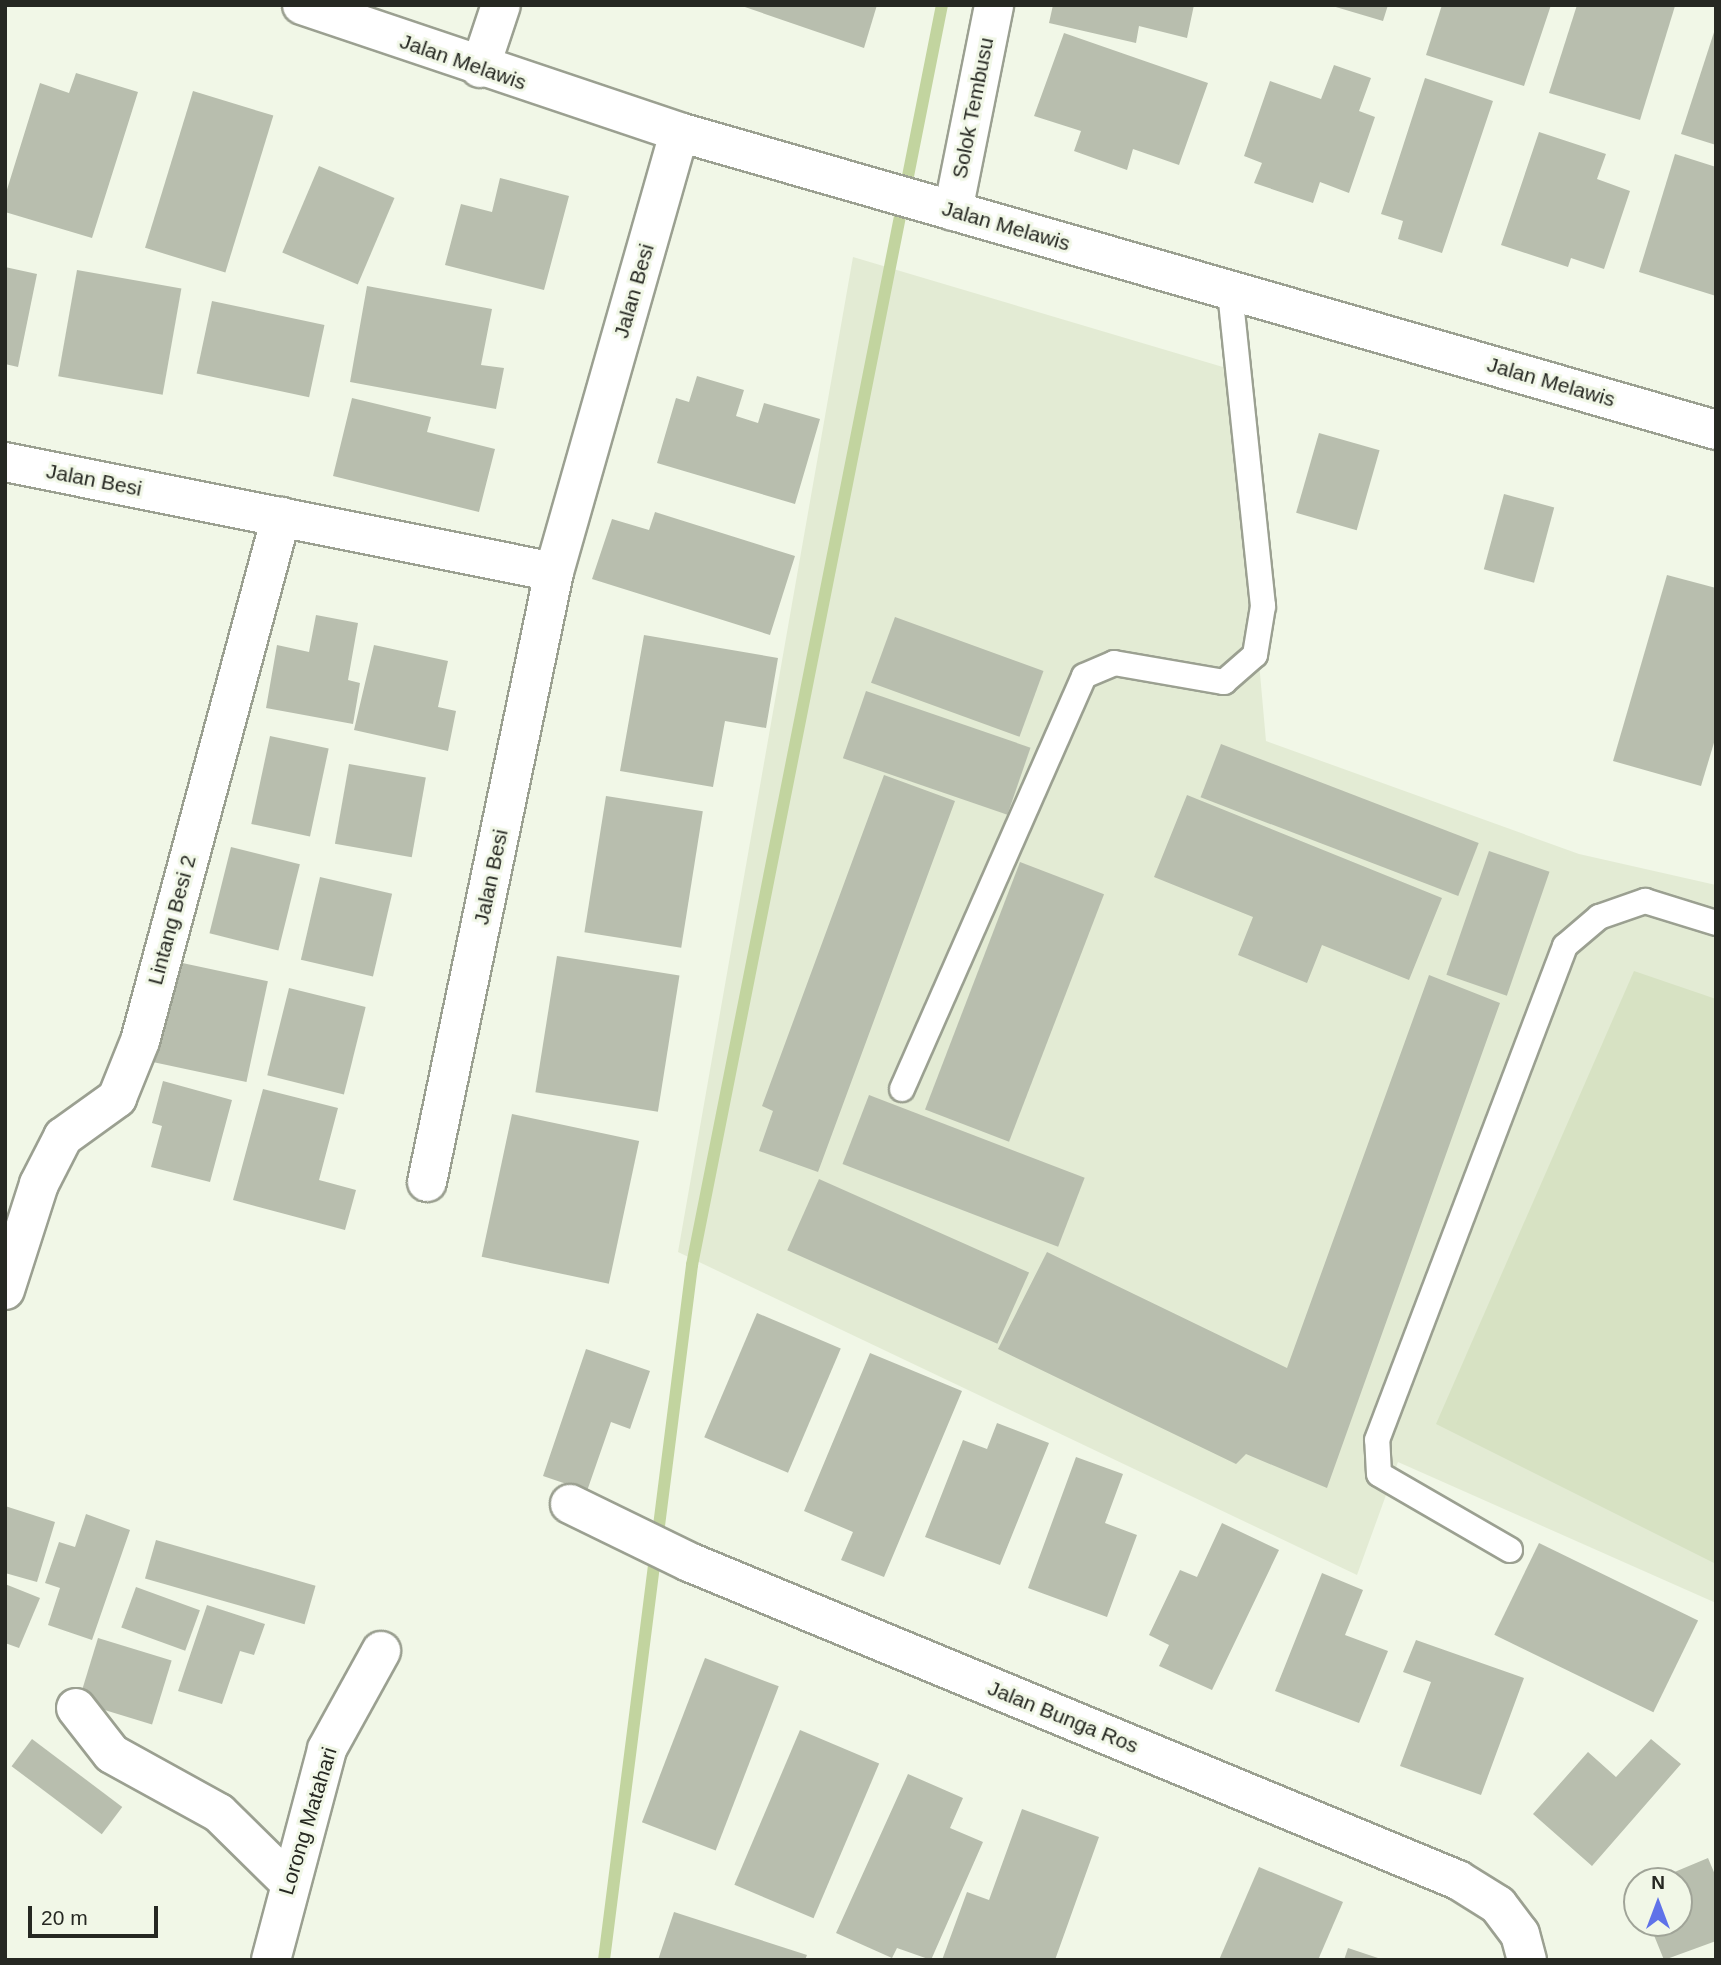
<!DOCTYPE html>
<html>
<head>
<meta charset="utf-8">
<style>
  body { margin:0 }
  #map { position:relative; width:1721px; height:1965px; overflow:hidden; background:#f1f7e7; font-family:Helvetica,sans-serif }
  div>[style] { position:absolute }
  .built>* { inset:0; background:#e3ebd4 }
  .green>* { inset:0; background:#d7e2c3 }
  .stream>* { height:12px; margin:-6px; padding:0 6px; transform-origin:6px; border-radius:6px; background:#c2d49f }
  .building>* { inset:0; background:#b8beae; transform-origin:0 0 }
  .roads { filter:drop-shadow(2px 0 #9ba091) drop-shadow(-2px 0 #9ba091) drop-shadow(0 2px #9ba091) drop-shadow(0 -2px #9ba091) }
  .service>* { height:24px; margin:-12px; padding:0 12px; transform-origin:12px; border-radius:12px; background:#fff }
  .minor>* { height:38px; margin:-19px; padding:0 19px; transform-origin:19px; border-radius:19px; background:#fff }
  .tertiary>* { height:38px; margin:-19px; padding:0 19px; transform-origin:19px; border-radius:19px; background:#fff }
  span { translate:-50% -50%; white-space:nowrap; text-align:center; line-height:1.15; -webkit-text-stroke:6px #f1f7e7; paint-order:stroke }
  .street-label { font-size:21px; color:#262822 }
  .frame { position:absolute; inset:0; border:7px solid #262822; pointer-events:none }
  .north { position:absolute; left:1623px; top:1867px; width:70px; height:70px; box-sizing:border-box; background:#f1f7e7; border:2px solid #a0a498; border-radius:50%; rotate:0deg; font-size:19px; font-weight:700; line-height:28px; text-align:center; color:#262822 }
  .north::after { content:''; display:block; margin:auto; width:24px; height:32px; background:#5f72e9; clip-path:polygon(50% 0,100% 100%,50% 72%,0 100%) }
  .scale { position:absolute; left:28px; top:1906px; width:130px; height:32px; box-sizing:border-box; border:4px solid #262822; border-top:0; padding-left:9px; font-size:21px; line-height:24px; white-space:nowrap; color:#262822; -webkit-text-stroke:5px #f1f7e7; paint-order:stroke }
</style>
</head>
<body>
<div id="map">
  <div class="built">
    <div style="clip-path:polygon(853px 257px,1233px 370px,1266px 741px,1579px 854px,1716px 885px,1716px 1603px,1398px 1462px,1357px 1575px,678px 1252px)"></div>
  </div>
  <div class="green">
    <div style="clip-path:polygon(1634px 971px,1716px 999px,1716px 1564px,1436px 1424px)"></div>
  </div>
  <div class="stream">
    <div style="left:604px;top:1960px;width:701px;rotate:-82.78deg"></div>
    <div style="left:692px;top:1265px;width:1285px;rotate:-78.78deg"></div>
  </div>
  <div class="building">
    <div style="clip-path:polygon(739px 5px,877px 5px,864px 48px)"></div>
    <div style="clip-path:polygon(1053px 5px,1194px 5px,1187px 38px,1139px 26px,1136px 43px,1049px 23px)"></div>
    <div style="clip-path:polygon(1329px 5px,1388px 5px,1383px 21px)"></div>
    <div style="clip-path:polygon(1442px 5px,1551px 5px,1524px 86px,1426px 55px)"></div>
    <div style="clip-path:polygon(1577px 5px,1675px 6px,1640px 120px,1549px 93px)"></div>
    <div style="clip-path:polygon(1716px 26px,1716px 145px,1681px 134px)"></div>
    <div style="clip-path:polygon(1064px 33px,1208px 83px,1179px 165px,1133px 149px,1127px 170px,1074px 151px,1081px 131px,1034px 116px)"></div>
    <div style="clip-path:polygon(1334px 65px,1371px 78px,1359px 111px,1375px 117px,1349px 193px,1320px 182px,1313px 203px,1254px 183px,1262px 163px,1244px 156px,1270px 81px,1321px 99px)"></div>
    <div style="clip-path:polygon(76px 73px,138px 92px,92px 238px,5px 212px,5px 196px,40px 83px,69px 93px)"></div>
    <div style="clip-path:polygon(1425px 78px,1493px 101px,1442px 253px,1398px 239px,1403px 221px,1381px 214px)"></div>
    <div style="left:193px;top:91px;width:84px;height:164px;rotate:17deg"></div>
    <div style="clip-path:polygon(1539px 132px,1606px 154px,1597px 179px,1630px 191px,1604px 269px,1571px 258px,1568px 267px,1501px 245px)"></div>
    <div style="clip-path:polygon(1675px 154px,1716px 167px,1716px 296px,1639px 272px)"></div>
    <div style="left:319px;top:166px;width:82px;height:94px;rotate:23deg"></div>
    <div style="clip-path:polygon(500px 178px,569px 196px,544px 290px,445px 265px,461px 204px,492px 212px)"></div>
    <div style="clip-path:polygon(5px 267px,37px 274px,18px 367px,5px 364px)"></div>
    <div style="left:77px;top:270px;width:106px;height:108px;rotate:10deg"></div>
    <div style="clip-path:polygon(367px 286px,492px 309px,481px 365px,504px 368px,496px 409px,350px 382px)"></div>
    <div style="left:212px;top:301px;width:115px;height:74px;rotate:12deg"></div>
    <div style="clip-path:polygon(697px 376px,744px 390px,736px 416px,758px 423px,764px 403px,820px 419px,795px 504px,657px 463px,676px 398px,689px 402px)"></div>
    <div style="clip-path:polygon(352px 398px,431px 417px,427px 432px,495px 449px,479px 512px,333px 476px)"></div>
    <div style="left:1319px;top:433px;width:63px;height:83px;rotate:16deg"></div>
    <div style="left:1504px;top:494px;width:52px;height:78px;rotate:15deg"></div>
    <div style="clip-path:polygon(655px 512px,795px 556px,770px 635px,592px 579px,612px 519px,649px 530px)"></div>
    <div style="clip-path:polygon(1667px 575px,1716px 588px,1716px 736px,1701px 786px,1613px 761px)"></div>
    <div style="clip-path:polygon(316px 615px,358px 623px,348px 680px,360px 683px,353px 724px,266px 708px,277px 645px,309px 652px)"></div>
    <div style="left:895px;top:617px;width:158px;height:70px;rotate:20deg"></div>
    <div style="clip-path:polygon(644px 635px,778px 658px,766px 728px,725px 721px,713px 787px,620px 771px)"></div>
    <div style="clip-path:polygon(374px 645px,448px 661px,438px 707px,456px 711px,448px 751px,354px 730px)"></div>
    <div style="left:866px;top:691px;width:174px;height:71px;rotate:19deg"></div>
    <div style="left:270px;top:736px;width:60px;height:90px;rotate:12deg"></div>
    <div style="left:1221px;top:744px;width:276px;height:57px;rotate:21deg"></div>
    <div style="left:349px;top:764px;width:78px;height:81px;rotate:10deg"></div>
    <div style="clip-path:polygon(884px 775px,955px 801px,818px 1172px,759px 1151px,773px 1111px,762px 1106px)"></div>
    <div style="clip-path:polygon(1187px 795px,1442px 898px,1409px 980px,1322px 945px,1307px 983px,1238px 955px,1253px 917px,1154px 877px)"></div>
    <div style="left:606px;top:796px;width:98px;height:138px;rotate:9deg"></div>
    <div style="left:231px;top:847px;width:71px;height:89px;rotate:14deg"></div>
    <div style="left:1489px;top:851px;width:64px;height:131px;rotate:19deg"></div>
    <div style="left:1020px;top:862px;width:90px;height:265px;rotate:21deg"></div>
    <div style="left:320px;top:877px;width:74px;height:85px;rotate:13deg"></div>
    <div style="left:557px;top:956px;width:124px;height:138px;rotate:9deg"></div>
    <div style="left:173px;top:961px;width:97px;height:103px;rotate:12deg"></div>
    <div style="clip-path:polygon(1429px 975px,1500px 1003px,1327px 1488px,1246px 1454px,1236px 1464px,998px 1349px,1047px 1252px,1287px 1368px)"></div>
    <div style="left:289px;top:988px;width:79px;height:90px;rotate:14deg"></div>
    <div style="clip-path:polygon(163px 1081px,232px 1100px,210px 1182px,151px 1167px,162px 1126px,152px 1123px)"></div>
    <div style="clip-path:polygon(263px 1089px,338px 1108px,319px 1180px,356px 1190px,345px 1230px,233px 1200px)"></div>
    <div style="left:869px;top:1095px;width:231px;height:74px;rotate:21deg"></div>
    <div style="left:512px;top:1114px;width:130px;height:146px;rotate:12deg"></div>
    <div style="left:819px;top:1179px;width:230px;height:78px;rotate:24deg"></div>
    <div style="left:757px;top:1313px;width:91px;height:135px;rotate:23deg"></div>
    <div style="clip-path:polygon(586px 1349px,650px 1371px,630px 1429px,611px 1422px,587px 1491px,543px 1476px)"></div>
    <div style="clip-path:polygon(870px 1353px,962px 1391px,884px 1577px,841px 1560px,853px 1532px,804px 1511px)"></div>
    <div style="clip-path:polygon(997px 1423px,1049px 1443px,1000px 1565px,925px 1537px,963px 1440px,987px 1449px)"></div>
    <div style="clip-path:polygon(1076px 1457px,1123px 1474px,1105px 1523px,1137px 1535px,1107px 1617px,1028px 1588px)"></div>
    <div style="clip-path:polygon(5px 1506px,55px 1522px,37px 1582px,5px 1573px)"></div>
    <div style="clip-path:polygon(86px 1514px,130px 1530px,92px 1640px,48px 1625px,60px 1588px,45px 1583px,59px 1542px,75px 1547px)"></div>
    <div style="clip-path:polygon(1222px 1523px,1279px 1550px,1212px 1690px,1159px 1666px,1169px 1645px,1149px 1635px,1180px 1570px,1197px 1577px)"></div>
    <div style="left:156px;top:1540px;width:166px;height:40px;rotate:16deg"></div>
    <div style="left:1539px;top:1543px;width:177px;height:102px;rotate:26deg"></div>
    <div style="clip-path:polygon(1322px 1573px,1363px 1590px,1345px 1635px,1388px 1651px,1359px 1723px,1275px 1691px)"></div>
    <div style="clip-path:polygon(5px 1584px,40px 1598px,19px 1648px,5px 1643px)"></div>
    <div style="left:136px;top:1587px;width:68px;height:43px;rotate:20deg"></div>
    <div style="clip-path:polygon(207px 1605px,265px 1624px,254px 1655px,240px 1651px,222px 1704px,178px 1691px)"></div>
    <div style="left:98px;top:1638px;width:77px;height:67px;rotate:17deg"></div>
    <div style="clip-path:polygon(1416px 1640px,1524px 1678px,1481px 1795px,1400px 1766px,1431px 1682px,1403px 1672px)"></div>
    <div style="left:705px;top:1658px;width:79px;height:176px;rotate:21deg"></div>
    <div style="left:800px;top:1730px;width:86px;height:168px;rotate:23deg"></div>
    <div style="left:32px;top:1739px;width:113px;height:34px;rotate:37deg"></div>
    <div style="clip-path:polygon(1651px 1739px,1681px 1764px,1592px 1866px,1533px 1814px,1588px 1752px,1616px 1777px)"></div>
    <div style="clip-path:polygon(908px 1774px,963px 1798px,950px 1828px,983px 1842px,931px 1960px,897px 1948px,892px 1958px,836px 1933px)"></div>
    <div style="clip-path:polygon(1022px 1809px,1099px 1837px,1055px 1960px,942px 1960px,967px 1892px,989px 1900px)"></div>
    <div style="clip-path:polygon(1708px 1858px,1716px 1877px,1716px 1941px,1664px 1960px,1649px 1923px,1679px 1923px,1679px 1881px,1653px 1881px)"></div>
    <div style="clip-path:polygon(1259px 1867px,1343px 1902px,1318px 1960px,1219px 1960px)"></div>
    <div style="clip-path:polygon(674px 1912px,807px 1955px,805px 1960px,658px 1960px)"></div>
    <div style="clip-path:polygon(1348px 1948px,1381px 1959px,1381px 1960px,1344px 1960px)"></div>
  </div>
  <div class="roads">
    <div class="service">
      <div style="left:902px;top:1089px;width:451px;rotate:-66.2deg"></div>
      <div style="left:1084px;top:676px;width:33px;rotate:-23deg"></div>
      <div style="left:1114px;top:663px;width:112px;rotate:9.8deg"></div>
      <div style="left:1224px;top:682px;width:41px;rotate:-41.1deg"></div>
      <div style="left:1255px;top:655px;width:50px;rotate:-80.7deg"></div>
      <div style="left:1263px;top:606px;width:318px;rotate:-96deg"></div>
      <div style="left:1510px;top:1550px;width:151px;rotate:-149.9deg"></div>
      <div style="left:1379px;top:1474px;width:34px;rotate:-93deg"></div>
      <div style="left:1377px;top:1440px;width:529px;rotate:-69.16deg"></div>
      <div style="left:1565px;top:946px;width:45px;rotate:-40.5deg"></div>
      <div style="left:1599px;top:917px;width:49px;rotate:-19.2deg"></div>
      <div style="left:1645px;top:901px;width:74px;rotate:17.2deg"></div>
    </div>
    <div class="minor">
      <div style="left:480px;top:68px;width:66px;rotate:-71.6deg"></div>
      <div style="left:953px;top:211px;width:210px;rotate:-78.7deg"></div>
      <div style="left:5px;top:462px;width:560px;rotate:11.33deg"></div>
      <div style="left:427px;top:1182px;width:623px;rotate:-78.24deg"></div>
      <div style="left:554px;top:572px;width:457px;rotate:-74.1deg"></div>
      <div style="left:5px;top:1290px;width:111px;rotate:-72.2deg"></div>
      <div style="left:39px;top:1184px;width:53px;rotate:-62.9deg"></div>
      <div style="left:63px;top:1137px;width:67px;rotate:-35.8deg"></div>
      <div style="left:117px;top:1098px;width:61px;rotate:-68deg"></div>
      <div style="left:140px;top:1041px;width:543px;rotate:-74.94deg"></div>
      <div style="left:570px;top:1504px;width:132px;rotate:26deg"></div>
      <div style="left:689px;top:1562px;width:832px;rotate:22.47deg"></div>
      <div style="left:1458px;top:1880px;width:47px;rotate:32deg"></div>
      <div style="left:1498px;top:1905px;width:36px;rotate:53deg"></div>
      <div style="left:1520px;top:1934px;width:27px;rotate:75deg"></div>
      <div style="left:76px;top:1708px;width:58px;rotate:52deg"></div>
      <div style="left:112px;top:1754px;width:122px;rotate:28.9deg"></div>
      <div style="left:219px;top:1813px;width:98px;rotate:44.6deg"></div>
      <div style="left:271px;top:1960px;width:218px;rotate:-75.1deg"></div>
      <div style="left:327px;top:1749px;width:112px;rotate:-61.1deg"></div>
    </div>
    <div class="tertiary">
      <div style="left:302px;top:5px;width:398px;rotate:18.6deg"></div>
      <div style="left:679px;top:132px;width:1079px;rotate:16.03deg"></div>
    </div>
  </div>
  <div class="street-label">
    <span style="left:463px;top:62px;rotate:19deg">Jalan Melawis</span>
    <span style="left:973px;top:108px;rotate:-79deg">Solok Tembusu</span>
    <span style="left:1006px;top:226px;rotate:16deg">Jalan Melawis</span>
    <span style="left:634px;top:291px;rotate:-74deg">Jalan Besi</span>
    <span style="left:1551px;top:382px;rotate:16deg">Jalan Melawis</span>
    <span style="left:94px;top:480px;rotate:11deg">Jalan Besi</span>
    <span style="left:491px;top:877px;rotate:-78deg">Jalan Besi</span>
    <span style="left:172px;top:920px;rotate:-75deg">Lintang Besi 2</span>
    <span style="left:1063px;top:1717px;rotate:22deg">Jalan Bunga Ros</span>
    <span style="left:308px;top:1821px;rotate:-73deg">Lorong Matahari</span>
  </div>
  <div class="frame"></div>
  <div class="north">N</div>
  <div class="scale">20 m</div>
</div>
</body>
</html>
